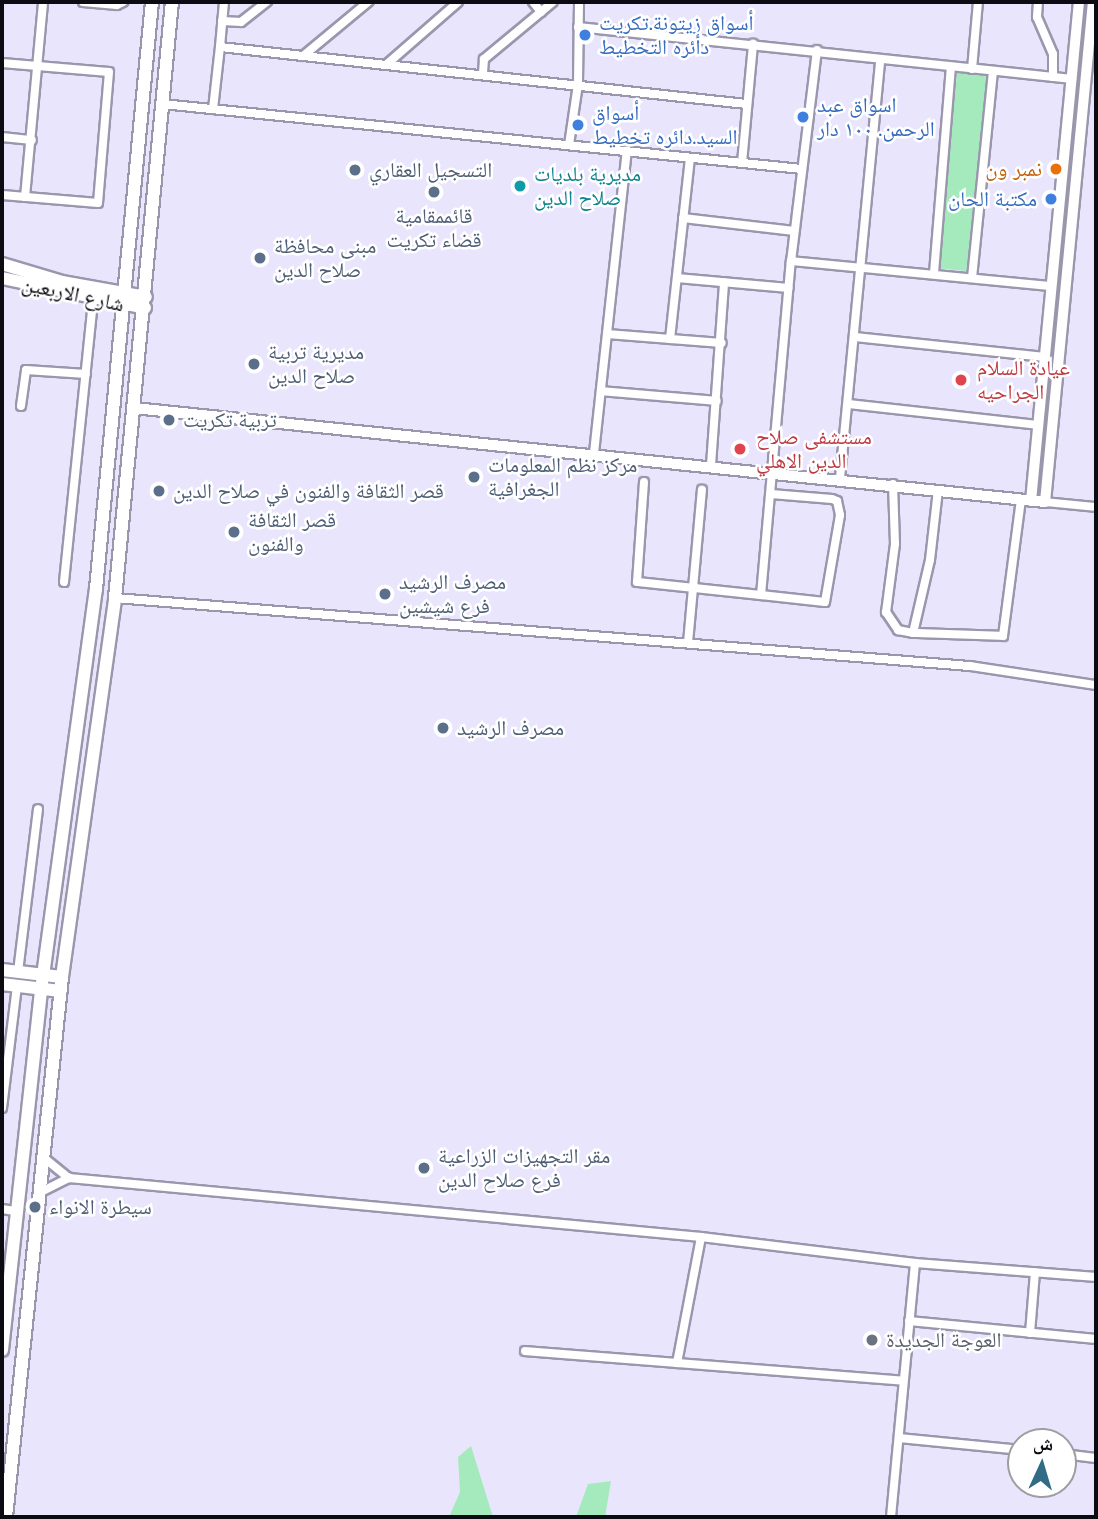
<!DOCTYPE html>
<html>
<head>
<meta charset="utf-8">
<style>
  body { margin:0 }
  #map { position:relative; width:1098px; height:1519px; overflow:hidden; background:#e9e5fd; font-family:"DM Sans","Noto Naskh Arabic",sans-serif }
  div>[style] { position:absolute }
  .green>* { inset:0; background:#a4eabd; transform-origin:0 0 }
  .roads { filter:drop-shadow(2px 0 #9a97ad) drop-shadow(-2px 0 #9a97ad) drop-shadow(0 2px #9a97ad) drop-shadow(0 -2px #9a97ad) }
  .minor>* { height:8px; margin:-4px; padding:0 4px; transform-origin:4px; border-radius:4px; background:#fff }
  .tertiary>* { height:10px; margin:-5px; padding:0 5px; transform-origin:5px; border-radius:5px; background:#fff }
  .secondary>* { height:12px; margin:-6px; padding:0 6px; transform-origin:6px; border-radius:6px; background:#fff }
  .primary>* { height:12px; margin:-6px; padding:0 6px; transform-origin:6px; border-radius:6px; background:#fff }
  .dots>* { width:19px; height:19px; translate:-50% -50%; box-sizing:border-box; border:4px solid #fff; border-radius:50% }
  span { translate:-50% -50%; white-space:nowrap; text-align:center; line-height:1.15; -webkit-text-stroke:5px #fff; paint-order:stroke }
  .shop-label { font-size:21px; color:#366cbe }
  .left { translate:0 -50%; text-align:left }
  .right { translate:-100% -50%; text-align:right }
  .food-label { font-size:21px; color:#c56008 }
  .service-label { font-size:21px; color:#4e5e75 }
  .culture-label { font-size:21px; color:#0d838f }
  .street-label { font-size:21px; color:#0c0b12 }
  .health-label { font-size:21px; color:#be3a42 }
  .worship-label { font-size:21px; color:#5b616d }
  .frame { position:absolute; inset:0; border:4px solid #0c0b12; pointer-events:none }
  .north { position:absolute; left:1007px; top:1428px; width:70px; height:70px; box-sizing:border-box; background:#fff; border:2px solid #9e9da0; border-radius:50%; rotate:4deg; font-size:19px; font-weight:700; line-height:28px; text-align:center; color:#0c0b12 }
  .north::after { content:''; display:block; margin:auto; width:24px; height:32px; background:#326b85; clip-path:polygon(50% 0,100% 100%,50% 72%,0 100%) }
</style>
</head>
<body>
<div id="map">
  <div class="green">
    <div style="left:957px;top:73px;width:30px;height:196px;rotate:6deg"></div>
    <div style="clip-path:polygon(471px 1446px,493px 1517px,449px 1517px,460px 1492px,458px 1457px)"></div>
    <div style="clip-path:polygon(611px 1481px,605px 1517px,576px 1517px,588px 1484px)"></div>
  </div>
  <div class="roads">
    <div class="minor">
      <div style="left:83px;top:2px;width:34px;rotate:5deg"></div>
      <div style="left:117px;top:5px;width:7px;rotate:-27deg"></div>
      <div style="left:224px;top:2px;width:45px;rotate:95.1deg"></div>
      <div style="left:220px;top:47px;width:529px;rotate:6.18deg"></div>
      <div style="left:533px;top:2px;width:13px;rotate:51deg"></div>
      <div style="left:1038px;top:2px;width:15px;rotate:94deg"></div>
      <div style="left:1037px;top:17px;width:40px;rotate:66.6deg"></div>
      <div style="left:1053px;top:54px;width:23px;rotate:90deg"></div>
      <div style="left:222px;top:21px;width:19px;rotate:3deg"></div>
      <div style="left:241px;top:22px;width:33px;rotate:-38deg"></div>
      <div style="left:578px;top:27px;width:497px;rotate:6deg"></div>
      <div style="left:817px;top:50px;width:213px;rotate:97deg"></div>
      <div style="left:791px;top:261px;width:261px;rotate:5.5deg"></div>
      <div style="left:303px;top:56px;width:85px;rotate:-39.7deg"></div>
      <div style="left:2px;top:63px;width:107px;rotate:4.8deg"></div>
      <div style="left:109px;top:72px;width:131px;rotate:94.8deg"></div>
      <div style="left:98px;top:203px;width:96px;rotate:-175.2deg"></div>
      <div style="left:387px;top:64px;width:94px;rotate:-41.1deg"></div>
      <div style="left:972px;top:69px;width:67px;rotate:-84.9deg"></div>
      <div style="left:483px;top:73px;width:14px;rotate:-86deg"></div>
      <div style="left:484px;top:59px;width:89px;rotate:-39.6deg"></div>
      <div style="left:162px;top:104px;width:643px;rotate:5.8deg"></div>
      <div style="left:213px;top:109px;width:62px;rotate:-83.6deg"></div>
      <div style="left:2px;top:137px;width:30px;rotate:6deg"></div>
      <div style="left:569px;top:145px;width:62px;rotate:-81.6deg"></div>
      <div style="left:578px;top:84px;width:82px;rotate:-89.3deg"></div>
      <div style="left:742px;top:163px;width:120px;rotate:-84.7deg"></div>
      <div style="left:25px;top:197px;width:196px;rotate:-84.7deg"></div>
      <div style="left:683px;top:218px;width:112px;rotate:6.7deg"></div>
      <div style="left:934px;top:273px;width:207px;rotate:-85.3deg"></div>
      <div style="left:677px;top:278px;width:112px;rotate:5.1deg"></div>
      <div style="left:972px;top:278px;width:208px;rotate:-84.2deg"></div>
      <div style="left:607px;top:334px;width:115px;rotate:4.5deg"></div>
      <div style="left:855px;top:337px;width:191px;rotate:6deg"></div>
      <div style="left:670px;top:339px;width:182px;rotate:-83.7deg"></div>
      <div style="left:601px;top:391px;width:116px;rotate:4.9deg"></div>
      <div style="left:848px;top:404px;width:191px;rotate:6.3deg"></div>
      <div style="left:21px;top:406px;width:36px;rotate:-82deg"></div>
      <div style="left:26px;top:370px;width:60px;rotate:3.8deg"></div>
      <div style="left:594px;top:453px;width:304px;rotate:-83.8deg"></div>
      <div style="left:711px;top:465px;width:183px;rotate:-85.9deg"></div>
      <div style="left:840px;top:478px;width:420px;rotate:-84.5deg"></div>
      <div style="left:644px;top:482px;width:100px;rotate:94deg"></div>
      <div style="left:637px;top:582px;width:125px;rotate:6deg"></div>
      <div style="left:761px;top:595px;width:335px;rotate:-84.9deg"></div>
      <div style="left:893px;top:484px;width:60px;rotate:88.1deg"></div>
      <div style="left:895px;top:544px;width:69px;rotate:97.5deg"></div>
      <div style="left:886px;top:612px;width:22px;rotate:56deg"></div>
      <div style="left:898px;top:630px;width:15px;rotate:11deg"></div>
      <div style="left:913px;top:633px;width:90px;rotate:1.9deg"></div>
      <div style="left:1003px;top:636px;width:137px;rotate:-82.5deg"></div>
      <div style="left:1045px;top:502px;width:51px;rotate:5.6deg"></div>
      <div style="left:64px;top:582px;width:282px;rotate:-84.1deg"></div>
      <div style="left:761px;top:595px;width:64px;rotate:6.2deg"></div>
      <div style="left:825px;top:602px;width:88px;rotate:-80.2deg"></div>
      <div style="left:840px;top:515px;width:14px;rotate:-102deg"></div>
      <div style="left:837px;top:501px;width:5px;rotate:-158deg"></div>
      <div style="left:832px;top:499px;width:61px;rotate:-175.3deg"></div>
      <div style="left:115px;top:598px;width:858px;rotate:4.55deg"></div>
      <div style="left:970px;top:666px;width:127px;rotate:8.6deg"></div>
      <div style="left:913px;top:633px;width:75px;rotate:-76.9deg"></div>
      <div style="left:930px;top:560px;width:70px;rotate:-83.5deg"></div>
      <div style="left:688px;top:643px;width:154px;rotate:-84.8deg"></div>
      <div style="left:18px;top:972px;width:164px;rotate:-83deg"></div>
      <div style="left:2px;top:1108px;width:123px;rotate:-83deg"></div>
      <div style="left:44px;top:1158px;width:32px;rotate:39deg"></div>
      <div style="left:69px;top:1178px;width:635px;rotate:5.33deg"></div>
      <div style="left:701px;top:1237px;width:216px;rotate:6.9deg"></div>
      <div style="left:915px;top:1263px;width:182px;rotate:4.4deg"></div>
      <div style="left:39px;top:1193px;width:34px;rotate:-27deg"></div>
      <div style="left:2px;top:1209px;width:13px;rotate:9deg"></div>
      <div style="left:909px;top:1321px;width:188px;rotate:5.5deg"></div>
      <div style="left:1030px;top:1333px;width:61px;rotate:-85.3deg"></div>
      <div style="left:525px;top:1351px;width:379px;rotate:4.5deg"></div>
      <div style="left:677px;top:1363px;width:128px;rotate:-79.2deg"></div>
      <div style="left:899px;top:1438px;width:123px;rotate:5.6deg"></div>
      <div style="left:1063px;top:1454px;width:33px;rotate:7deg"></div>
      <div style="left:891px;top:1517px;width:255px;rotate:-84.6deg"></div>
    </div>
    <div class="tertiary">
      <div style="left:134px;top:408px;width:916px;rotate:5.89deg"></div>
      <div style="left:1045px;top:502px;width:502px;rotate:-84.52deg"></div>
      <div style="left:1031px;top:501px;width:501px;rotate:-84.51deg"></div>
    </div>
    <div class="secondary">
      <div style="left:2px;top:264px;width:63px;rotate:16.7deg"></div>
      <div style="left:62px;top:282px;width:85px;rotate:10.1deg"></div>
      <div style="left:2px;top:278px;width:146px;rotate:11.8deg"></div>
      <div style="left:2px;top:970px;width:60px;rotate:6.7deg"></div>
      <div style="left:2px;top:984px;width:59px;rotate:6.8deg"></div>
    </div>
    <div class="primary">
      <div style="left:2px;top:1350px;width:362px;rotate:-83.8deg"></div>
      <div style="left:41px;top:990px;width:405px;rotate:-82.2deg"></div>
      <div style="left:96px;top:589px;width:590px;rotate:-84.55deg"></div>
      <div style="left:6px;top:1517px;width:543px;rotate:-84.08deg"></div>
      <div style="left:62px;top:977px;width:383px;rotate:-82deg"></div>
      <div style="left:115px;top:598px;width:599px;rotate:-84.54deg"></div>
    </div>
  </div>
  <div class="dots">
    <div style="left:585px;top:35px;background:#3f7fe0"></div>
    <div style="left:803px;top:117px;background:#3f7fe0"></div>
    <div style="left:578px;top:125px;background:#3f7fe0"></div>
    <div style="left:1056px;top:169px;background:#e8710a"></div>
    <div style="left:355px;top:170px;background:#5c6f8a"></div>
    <div style="left:520px;top:186px;background:#0f9aa8"></div>
    <div style="left:434px;top:192px;background:#5c6f8a"></div>
    <div style="left:1051px;top:199px;background:#3f7fe0"></div>
    <div style="left:260px;top:258px;background:#5c6f8a"></div>
    <div style="left:254px;top:364px;background:#5c6f8a"></div>
    <div style="left:961px;top:380px;background:#e0444e"></div>
    <div style="left:169px;top:420px;background:#5c6f8a"></div>
    <div style="left:740px;top:449px;background:#e0444e"></div>
    <div style="left:474px;top:477px;background:#5c6f8a"></div>
    <div style="left:159px;top:491px;background:#5c6f8a"></div>
    <div style="left:234px;top:532px;background:#5c6f8a"></div>
    <div style="left:385px;top:594px;background:#5c6f8a"></div>
    <div style="left:443px;top:728px;background:#5c6f8a"></div>
    <div style="left:424px;top:1168px;background:#5c6f8a"></div>
    <div style="left:35px;top:1207px;background:#5c6f8a"></div>
    <div style="left:872px;top:1340px;background:#6b7280"></div>
  </div>
  <div class="shop-label">
    <span class="left" style="left:599px;top:35px">أسواق زيتونة.تكريت<br>دأئره التخطيط</span>
    <span class="left" style="left:817px;top:117px">اسواق عبد<br>الرحمن. ١٠٠ دار</span>
    <span class="left" style="left:592px;top:125px">أسواق<br>السيد.دائره تخطيط</span>
    <span class="right" style="left:1037px;top:199px">مكتبة الحان</span>
  </div>
  <div class="food-label">
    <span class="right" style="left:1042px;top:169px">نمبر ون</span>
  </div>
  <div class="service-label">
    <span class="left" style="left:369px;top:170px">التسجيل العقاري</span>
    <span style="left:434px;top:228px">قائممقامية<br>قضاء تكريت</span>
    <span class="left" style="left:274px;top:258px">مبنى محافظة<br>صلاح الدين</span>
    <span class="left" style="left:268px;top:364px">مديرية تربية<br>صلاح الدين</span>
    <span class="left" style="left:183px;top:420px">تربية تكريت</span>
    <span class="left" style="left:488px;top:477px">مركز نظم المعلومات<br>الجغرافية</span>
    <span class="left" style="left:173px;top:491px">قصر الثقافة والفنون في صلاح الدين</span>
    <span class="left" style="left:248px;top:532px">قصر الثقافة<br>والفنون</span>
    <span class="left" style="left:399px;top:594px">مصرف الرشيد<br>فرع شيشين</span>
    <span class="left" style="left:457px;top:728px">مصرف الرشيد</span>
    <span class="left" style="left:438px;top:1168px">مقر التجهيزات الزراعية<br>فرع صلاح الدين</span>
    <span class="left" style="left:49px;top:1207px">سيطرة الانواء</span>
  </div>
  <div class="culture-label">
    <span class="left" style="left:534px;top:186px">مديرية بلديات<br>صلاح الدين</span>
  </div>
  <div class="street-label">
    <span style="left:73px;top:294px;rotate:12deg">شارع الاربعين</span>
  </div>
  <div class="health-label">
    <span class="left" style="left:977px;top:380px">عيادة السلام<br>الجراحيه</span>
    <span class="left" style="left:756px;top:449px">مستشفى صلاح<br>الدين الاهلي</span>
  </div>
  <div class="worship-label">
    <span class="left" style="left:886px;top:1340px">العوجة الجديدة</span>
  </div>
  <div class="frame"></div>
  <div class="north">ش</div>
</div>
</body>
</html>
